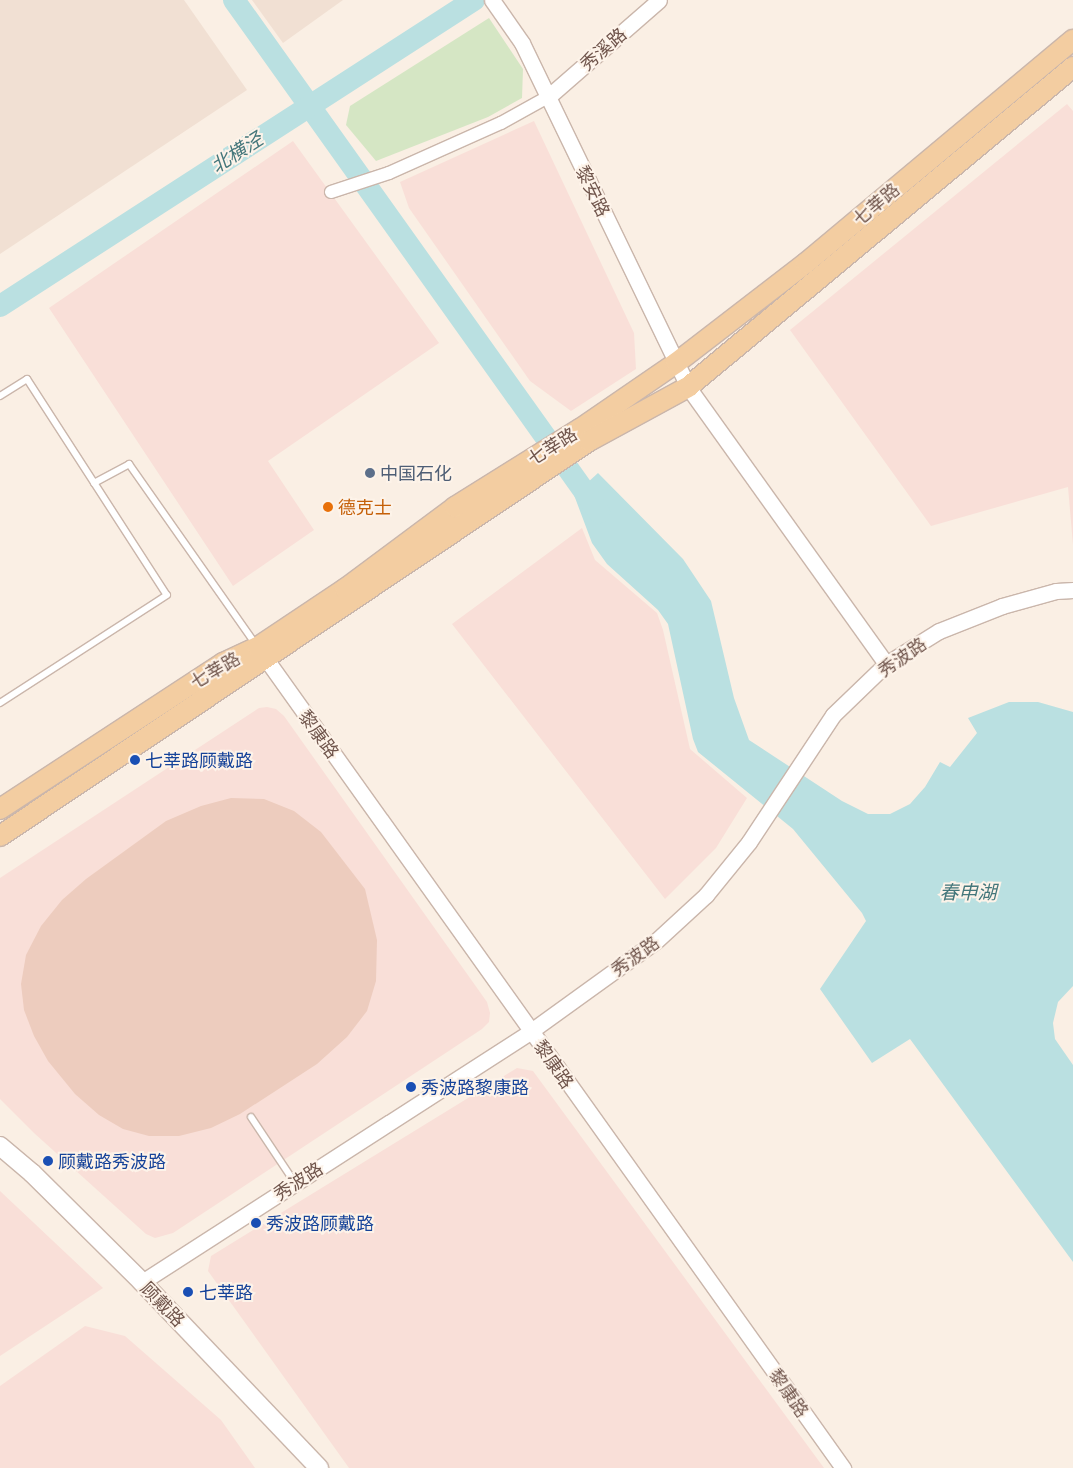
<!DOCTYPE html>
<html>
<head>
<meta charset="utf-8">
<style>
  body { margin:0 }
  #map { position:relative; width:1073px; height:1468px; overflow:hidden; background:#faefe4; font-family:Manrope,"Noto Sans SC",sans-serif }
  div>[style] { position:absolute }
  .residential>* { inset:0; background:#f1e0d3 }
  .commercial>* { inset:0; background:#f9dfd8 }
  .green>* { inset:0; background:#d5e6c4 }
  .water>* { inset:0; background:#bae0e1 }
  .river>* { height:22px; margin:-11px; padding:0 11px; transform-origin:11px; border-radius:11px; background:#bae0e1 }
  .building>* { inset:0; background:#edccbe }
  .roads { filter:drop-shadow(1px 0 #cab6ab) drop-shadow(-1px 0 #cab6ab) drop-shadow(0 1px #cab6ab) drop-shadow(0 -1px #cab6ab) }
  .service>* { height:6px; margin:-3px; padding:0 3px; transform-origin:3px; border-radius:3px; background:#fff }
  .minor>* { height:12px; margin:-6px; padding:0 6px; transform-origin:6px; border-radius:6px; background:#fff }
  .tertiary>* { height:15px; margin:-7.5px; padding:0 7.5px; transform-origin:7.5px; border-radius:7.5px; background:#fff }
  .secondary>* { height:18px; margin:-9px; padding:0 9px; transform-origin:9px; border-radius:9px; background:#fff }
  .primary>* { height:20px; margin:-10px; padding:0 10px; transform-origin:10px; border-radius:10px; background:#f3cda1 }
  .dots>* { width:14px; height:14px; translate:-50% -50%; box-sizing:border-box; border:2px solid #fdf3e9; border-radius:50% }
  span { translate:-50% -50%; white-space:nowrap; text-align:center; line-height:1.15; -webkit-text-stroke:4px #fdf3e9; paint-order:stroke }
  .street-label { font-size:18px; color:#70554c }
  .service-label { font-size:18px; color:#4e5e75 }
  .left { translate:0 -50%; text-align:left }
  .food-label { font-size:18px; color:#c56008 }
  .transit-label { font-size:18px; color:#164399 }
  .water-label { font-size:19px; color:#44777b; font-style:italic }
</style>
</head>
<body>
<div id="map">
  <div class="residential">
    <div style="clip-path:polygon(0 0,184px 0,247px 90px,0 254px)"></div>
    <div style="clip-path:polygon(252px 0,343px 0,283px 43px)"></div>
  </div>
  <div class="commercial">
    <div style="clip-path:polygon(1067px 104px,1073px 111px,1073px 545px,1068px 487px,931px 526px,790px 330px)"></div>
    <div style="clip-path:polygon(534px 121px,634px 333px,636px 369px,571px 411px,530px 381px,409px 208px,400px 182px)"></div>
    <div style="clip-path:polygon(293px 141px,439px 343px,268px 461px,314px 530px,233px 586px,49px 308px)"></div>
    <div style="clip-path:polygon(582px 528px,595px 560px,657px 613px,663px 630px,690px 749px,747px 798px,716px 848px,665px 899px,452px 624px)"></div>
    <div style="clip-path:polygon(267px 707px,276px 709px,284px 716px,487px 1002px,490px 1013px,489px 1022px,482px 1029px,173px 1233px,155px 1238px,146px 1234px,34px 1133px,0 1099px,0 878px,259px 708px)"></div>
    <div style="clip-path:polygon(517px 1068px,533px 1071px,824px 1468px,349px 1468px,208px 1271px,211px 1256px)"></div>
    <div style="clip-path:polygon(0 1191px,103px 1288px,0 1356px)"></div>
    <div style="clip-path:polygon(85px 1326px,125px 1336px,221px 1420px,255px 1468px,0 1468px,0 1386px)"></div>
  </div>
  <div class="green">
    <div style="clip-path:polygon(489px 18px,523px 69px,522px 98px,488px 117px,376px 161px,346px 125px,350px 106px)"></div>
  </div>
  <div class="water">
    <div style="clip-path:polygon(598px 473px,683px 559px,711px 601px,734px 698px,749px 740px,842px 801px,868px 814px,890px 814px,910px 804px,925px 787px,940px 762px,950px 767px,977px 733px,968px 718px,1009px 702px,1038px 702px,1073px 712px,1073px 986px,1058px 1002px,1053px 1023px,1055px 1039px,1073px 1065px,1073px 1262px,910px 1039px,872px 1063px,820px 989px,866px 921px,862px 913px,793px 829px,698px 752px,693px 739px,668px 624px,658px 610px,607px 564px,592px 543px,574px 495px)"></div>
  </div>
  <div class="river">
    <div style="left:234px;top:0;width:629px;rotate:54.52deg"></div>
    <div style="left:0;top:306px;width:564px;rotate:-32.85deg"></div>
  </div>
  <div class="building">
    <div style="clip-path:polygon(231px 798px,264px 799px,294px 811px,321px 832px,365px 889px,377px 940px,376px 981px,367px 1011px,347px 1037px,317px 1064px,240px 1114px,211px 1128px,179px 1136px,149px 1136px,123px 1129px,99px 1115px,75px 1094px,48px 1061px,34px 1036px,24px 1010px,21px 984px,26px 955px,41px 926px,62px 900px,86px 879px,166px 821px,201px 806px)"></div>
  </div>
  <div class="roads">
    <div class="service">
      <div style="left:0;top:396px;width:32px;rotate:-32deg"></div>
      <div style="left:27px;top:379px;width:257px;rotate:57.1deg"></div>
      <div style="left:167px;top:595px;width:199px;rotate:147.1deg"></div>
      <div style="left:94px;top:483px;width:40px;rotate:-28deg"></div>
      <div style="left:129px;top:464px;width:223px;rotate:54.9deg"></div>
      <div style="left:251px;top:1117px;width:79px;rotate:56.3deg"></div>
    </div>
    <div class="minor">
      <div style="left:331px;top:192px;width:61px;rotate:-18.1deg"></div>
      <div style="left:389px;top:173px;width:123px;rotate:-24.1deg"></div>
      <div style="left:501px;top:123px;width:54px;rotate:-29deg"></div>
    </div>
    <div class="tertiary">
      <div style="left:492px;top:0;width:52px;rotate:55.1deg"></div>
      <div style="left:522px;top:43px;width:382px;rotate:64.2deg"></div>
      <div style="left:688px;top:387px;width:340px;rotate:54.4deg"></div>
      <div style="left:548px;top:97px;width:147px;rotate:-41.1deg"></div>
      <div style="left:266px;top:659px;width:994px;rotate:54.5deg"></div>
      <div style="left:142px;top:1282px;width:463px;rotate:-32.8deg"></div>
      <div style="left:531px;top:1031px;width:154px;rotate:-35.8deg"></div>
      <div style="left:656px;top:941px;width:68px;rotate:-42.6deg"></div>
      <div style="left:706px;top:895px;width:68px;rotate:-50.9deg"></div>
      <div style="left:749px;top:842px;width:152px;rotate:-56.5deg"></div>
      <div style="left:833px;top:715px;width:74px;rotate:-43.9deg"></div>
      <div style="left:886px;top:664px;width:62px;rotate:-31.9deg"></div>
      <div style="left:939px;top:631px;width:68px;rotate:-21.6deg"></div>
      <div style="left:1002px;top:606px;width:56px;rotate:-15.5deg"></div>
      <div style="left:1056px;top:591px;width:17px;rotate:-3deg"></div>
    </div>
    <div class="secondary">
      <div style="left:0;top:1146px;width:42px;rotate:40.2deg"></div>
      <div style="left:32px;top:1173px;width:155px;rotate:44.7deg"></div>
      <div style="left:142px;top:1282px;width:257px;rotate:46.4deg"></div>
    </div>
    <div class="primary">
      <div style="left:0;top:809px;width:267px;rotate:-33.2deg"></div>
      <div style="left:223px;top:663px;width:38px;rotate:-25deg"></div>
      <div style="left:258px;top:647px;width:105px;rotate:-33.7deg"></div>
      <div style="left:345px;top:589px;width:137px;rotate:-36.7deg"></div>
      <div style="left:455px;top:507px;width:147px;rotate:-32deg"></div>
      <div style="left:580px;top:429px;width:116px;rotate:-34.5deg"></div>
      <div style="left:676px;top:363px;width:164px;rotate:-37.6deg"></div>
      <div style="left:806px;top:263px;width:348px;rotate:-39.9deg"></div>
      <div style="left:0;top:836px;width:709px;rotate:-33.85deg"></div>
      <div style="left:589px;top:441px;width:113px;rotate:-28.6deg"></div>
      <div style="left:688px;top:387px;width:501px;rotate:-39.73deg"></div>
    </div>
  </div>
  <div class="dots">
    <div style="left:370px;top:473px;background:#5c6f8a"></div>
    <div style="left:328px;top:507px;background:#e8710a"></div>
    <div style="left:135px;top:760px;background:#1a4fb4"></div>
    <div style="left:411px;top:1087px;background:#1a4fb4"></div>
    <div style="left:48px;top:1161px;background:#1a4fb4"></div>
    <div style="left:256px;top:1223px;background:#1a4fb4"></div>
    <div style="left:188px;top:1292px;background:#1a4fb4"></div>
  </div>
  <div class="street-label">
    <span style="left:603px;top:49px;rotate:-41deg">秀溪路</span>
    <span style="left:593px;top:191px;rotate:64deg">黎安路</span>
    <span style="left:876px;top:204px;rotate:-40deg">七莘路</span>
    <span style="left:552px;top:446px;rotate:-32deg">七莘路</span>
    <span style="left:902px;top:657px;rotate:-35deg">秀波路</span>
    <span style="left:215px;top:670px;rotate:-30deg">七莘路</span>
    <span style="left:319px;top:734px;rotate:54deg">黎康路</span>
    <span style="left:635px;top:956px;rotate:-36deg">秀波路</span>
    <span style="left:554px;top:1064px;rotate:55deg">黎康路</span>
    <span style="left:298px;top:1181px;rotate:-33deg">秀波路</span>
    <span style="left:163px;top:1304px;rotate:46deg">顾戴路</span>
    <span style="left:789px;top:1393px;rotate:55deg">黎康路</span>
  </div>
  <div class="service-label">
    <span class="left" style="left:380px;top:473px">中国石化</span>
  </div>
  <div class="food-label">
    <span class="left" style="left:338px;top:507px">德克士</span>
  </div>
  <div class="transit-label">
    <span class="left" style="left:145px;top:760px">七莘路顾戴路</span>
    <span class="left" style="left:421px;top:1087px">秀波路黎康路</span>
    <span class="left" style="left:58px;top:1161px">顾戴路秀波路</span>
    <span class="left" style="left:266px;top:1223px">秀波路顾戴路</span>
    <span class="left" style="left:199px;top:1292px">七莘路</span>
  </div>
  <div class="water-label">
    <span style="left:237px;top:153px;rotate:-33deg">北横泾</span>
    <span style="left:968px;top:893px">春申湖</span>
  </div>
</div>
</body>
</html>
